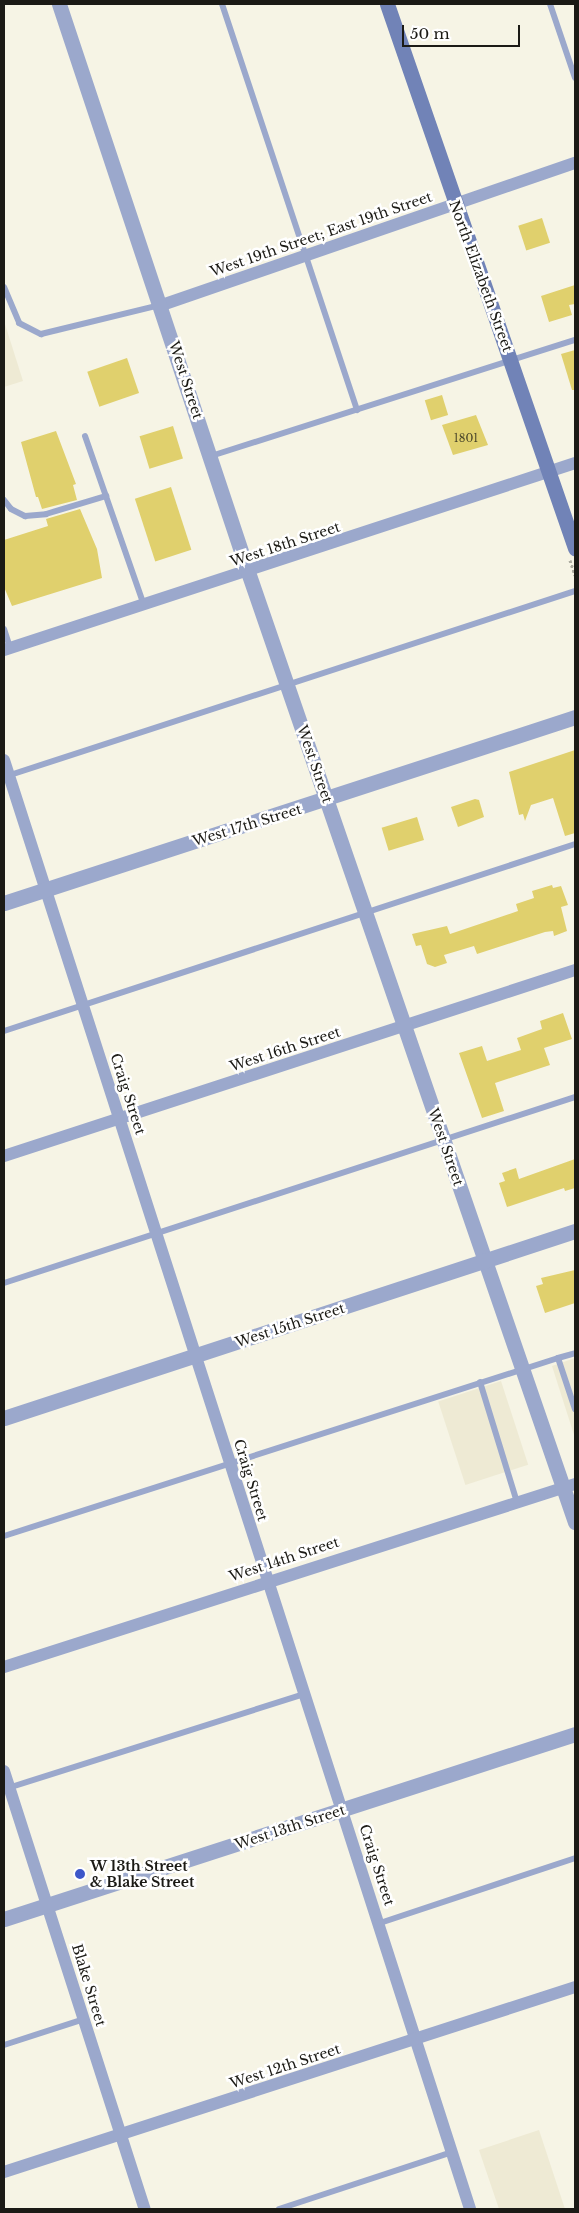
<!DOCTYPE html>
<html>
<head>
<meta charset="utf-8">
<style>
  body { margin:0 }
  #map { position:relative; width:579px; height:2213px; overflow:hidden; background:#f6f4e5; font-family:"Libre Baskerville",serif }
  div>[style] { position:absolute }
  .built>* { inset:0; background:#eeead4; transform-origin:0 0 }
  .building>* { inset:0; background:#e0d06d; transform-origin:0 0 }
  .path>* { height:3px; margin-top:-1.5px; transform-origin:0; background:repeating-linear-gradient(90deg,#adaca0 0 2.5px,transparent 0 5px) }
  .service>* { height:6px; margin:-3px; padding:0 3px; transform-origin:3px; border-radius:3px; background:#9ba8cc }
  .minor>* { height:12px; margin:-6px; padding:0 6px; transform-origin:6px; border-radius:6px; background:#9ba8cc }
  .tertiary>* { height:15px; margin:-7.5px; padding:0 7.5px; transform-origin:7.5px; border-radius:7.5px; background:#9ba8cc }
  .secondary>* { height:15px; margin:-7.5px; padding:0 7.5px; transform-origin:7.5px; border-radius:7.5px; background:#7183b7 }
  .dots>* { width:14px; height:14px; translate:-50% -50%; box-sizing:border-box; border:2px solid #fff; border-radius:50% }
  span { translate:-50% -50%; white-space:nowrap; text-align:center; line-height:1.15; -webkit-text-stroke:5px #fff; paint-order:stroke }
  .number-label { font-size:11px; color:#4c482b }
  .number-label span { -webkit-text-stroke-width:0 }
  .street-label { font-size:14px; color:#1b1a15 }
  .poi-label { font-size:14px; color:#1b1a15; font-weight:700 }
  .left { translate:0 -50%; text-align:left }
  .frame { position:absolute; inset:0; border:5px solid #1b1a15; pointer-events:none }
  .scale { position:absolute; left:402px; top:25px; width:118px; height:22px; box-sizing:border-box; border:2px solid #1b1a15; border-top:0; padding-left:6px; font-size:15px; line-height:18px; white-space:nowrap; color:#1b1a15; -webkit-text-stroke:4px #fff; paint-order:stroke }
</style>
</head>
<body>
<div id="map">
  <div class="built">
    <div style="clip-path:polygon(4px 321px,23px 381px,4px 387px)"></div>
    <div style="clip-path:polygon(575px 1358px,575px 1438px,552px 1366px)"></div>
    <div style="left:501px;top:1381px;width:88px;height:66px;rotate:72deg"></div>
    <div style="clip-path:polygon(539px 2130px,565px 2209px,499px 2209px,479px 2150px)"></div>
  </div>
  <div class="building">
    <div style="left:542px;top:218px;width:26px;height:25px;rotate:72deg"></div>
    <div style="clip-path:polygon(575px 285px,575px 304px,569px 305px,572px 315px,549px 322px,541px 296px)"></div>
    <div style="clip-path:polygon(575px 350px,575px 390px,572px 390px,561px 354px)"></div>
    <div style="left:127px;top:358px;width:37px;height:42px;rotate:71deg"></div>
    <div style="left:442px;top:395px;width:21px;height:18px;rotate:73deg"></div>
    <div style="clip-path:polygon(476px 415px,488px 445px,453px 455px,442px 425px)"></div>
    <div style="left:173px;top:426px;width:34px;height:35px;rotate:73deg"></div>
    <div style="clip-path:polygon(56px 431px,76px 484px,73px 485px,77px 500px,42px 509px,38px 497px,36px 497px,21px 442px)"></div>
    <div style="left:171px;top:487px;width:66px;height:38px;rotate:72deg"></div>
    <div style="clip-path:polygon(80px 509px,97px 549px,102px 578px,12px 606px,4px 587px,4px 540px,48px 526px,46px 519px)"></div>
    <div style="clip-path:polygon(575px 750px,575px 833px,565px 836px,553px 798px,531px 805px,525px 821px,523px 814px,519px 815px,509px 772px)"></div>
    <div style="clip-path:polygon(475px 799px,479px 800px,484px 817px,458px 827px,451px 807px)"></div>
    <div style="left:417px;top:817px;width:24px;height:37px;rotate:73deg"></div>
    <div style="clip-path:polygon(552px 885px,553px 888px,561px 886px,568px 905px,561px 907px,567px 931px,554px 936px,553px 931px,545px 932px,477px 954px,474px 946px,444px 955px,447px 963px,435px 967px,427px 964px,421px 945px,416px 946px,412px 934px,447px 926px,450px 934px,518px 911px,516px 904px,534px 898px,532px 891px)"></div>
    <div style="clip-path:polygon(563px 1013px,572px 1039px,544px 1048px,550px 1065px,495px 1083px,504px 1111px,482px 1118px,459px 1053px,482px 1046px,487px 1061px,521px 1050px,517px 1038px,542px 1029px,540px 1021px)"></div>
    <div style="clip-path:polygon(575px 1159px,575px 1188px,565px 1191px,564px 1188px,507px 1207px,499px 1183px,505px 1181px,502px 1173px,516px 1168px,519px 1179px)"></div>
    <div style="clip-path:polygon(575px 1270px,575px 1303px,545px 1313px,536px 1286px,543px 1284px,541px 1278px)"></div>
  </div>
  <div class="path">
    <div style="left:570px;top:560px;width:16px;rotate:72deg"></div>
  </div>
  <div class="service">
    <div style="left:222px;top:4px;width:428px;rotate:71.6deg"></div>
    <div style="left:550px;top:4px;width:78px;rotate:71.3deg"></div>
    <div style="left:4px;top:287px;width:39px;rotate:67deg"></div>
    <div style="left:19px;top:323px;width:25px;rotate:27deg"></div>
    <div style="left:41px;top:334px;width:122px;rotate:-13.7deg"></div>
    <div style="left:85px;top:436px;width:179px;rotate:70.8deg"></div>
    <div style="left:211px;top:456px;width:382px;rotate:-17.7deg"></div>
    <div style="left:4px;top:500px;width:11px;rotate:52deg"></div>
    <div style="left:11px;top:509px;width:16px;rotate:27deg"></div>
    <div style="left:25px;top:516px;width:21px;rotate:-5deg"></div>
    <div style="left:46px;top:514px;width:63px;rotate:-16.7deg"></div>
    <div style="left:4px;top:629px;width:20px;rotate:72deg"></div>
    <div style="left:7px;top:776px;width:597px;rotate:-18.04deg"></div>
    <div style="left:4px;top:1031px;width:601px;rotate:-18.13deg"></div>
    <div style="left:4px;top:1283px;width:601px;rotate:-18.04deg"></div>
    <div style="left:558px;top:1358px;width:18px;rotate:-16deg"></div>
    <div style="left:480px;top:1382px;width:126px;rotate:72.9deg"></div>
    <div style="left:4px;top:1536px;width:582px;rotate:-17.81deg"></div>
    <div style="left:558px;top:1358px;width:54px;rotate:71.6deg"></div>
    <div style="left:8px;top:1788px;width:312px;rotate:-17.6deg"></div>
    <div style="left:380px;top:1923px;width:206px;rotate:-18.4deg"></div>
    <div style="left:4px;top:2045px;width:84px;rotate:-18deg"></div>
    <div style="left:279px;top:2209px;width:182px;rotate:-18.2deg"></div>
  </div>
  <div class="minor">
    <div style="left:162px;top:305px;width:437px;rotate:-19deg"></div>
    <div style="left:4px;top:650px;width:601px;rotate:-18.13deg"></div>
    <div style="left:4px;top:760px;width:1522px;rotate:72.17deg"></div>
    <div style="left:4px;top:1156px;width:601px;rotate:-18.04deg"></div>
    <div style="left:4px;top:1667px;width:600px;rotate:-17.77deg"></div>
    <div style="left:4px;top:1771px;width:460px;rotate:72.2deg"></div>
    <div style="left:4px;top:2172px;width:600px;rotate:-17.95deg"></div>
  </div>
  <div class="tertiary">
    <div style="left:59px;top:4px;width:599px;rotate:71.6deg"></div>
    <div style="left:248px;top:572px;width:1005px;rotate:71.01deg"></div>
    <div style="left:4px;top:903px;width:601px;rotate:-18.04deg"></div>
    <div style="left:4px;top:1418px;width:601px;rotate:-18.13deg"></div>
    <div style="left:4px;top:1919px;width:600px;rotate:-17.95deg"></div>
  </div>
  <div class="secondary">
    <div style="left:387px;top:4px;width:576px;rotate:70.94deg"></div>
  </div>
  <div class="dots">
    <div style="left:80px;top:1874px;background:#3d57c9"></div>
  </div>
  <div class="number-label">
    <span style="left:466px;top:438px">1801</span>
  </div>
  <div class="street-label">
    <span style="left:321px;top:234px;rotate:-19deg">West 19th Street; East 19th Street</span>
    <span style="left:481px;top:276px;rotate:70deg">North Elizabeth Street</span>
    <span style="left:186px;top:380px;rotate:72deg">West Street</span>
    <span style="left:285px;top:544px;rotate:-18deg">West 18th Street</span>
    <span style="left:315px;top:764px;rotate:71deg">West Street</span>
    <span style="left:247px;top:825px;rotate:-17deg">West 17th Street</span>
    <span style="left:285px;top:1049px;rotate:-18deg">West 16th Street</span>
    <span style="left:128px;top:1094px;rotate:72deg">Craig Street</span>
    <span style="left:446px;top:1147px;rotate:71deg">West Street</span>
    <span style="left:290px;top:1325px;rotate:-18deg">West 15th Street</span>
    <span style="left:251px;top:1480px;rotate:73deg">Craig Street</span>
    <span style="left:284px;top:1559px;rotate:-18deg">West 14th Street</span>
    <span style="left:290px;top:1827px;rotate:-18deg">West 13th Street</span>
    <span style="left:377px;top:1865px;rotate:72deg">Craig Street</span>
    <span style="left:89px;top:1985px;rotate:73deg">Blake Street</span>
    <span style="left:285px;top:2066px;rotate:-18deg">West 12th Street</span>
  </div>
  <div class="poi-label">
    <span class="left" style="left:90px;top:1874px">W 13th Street<br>&amp; Blake Street</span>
  </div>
  <div class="frame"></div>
  <div class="scale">50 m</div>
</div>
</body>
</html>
